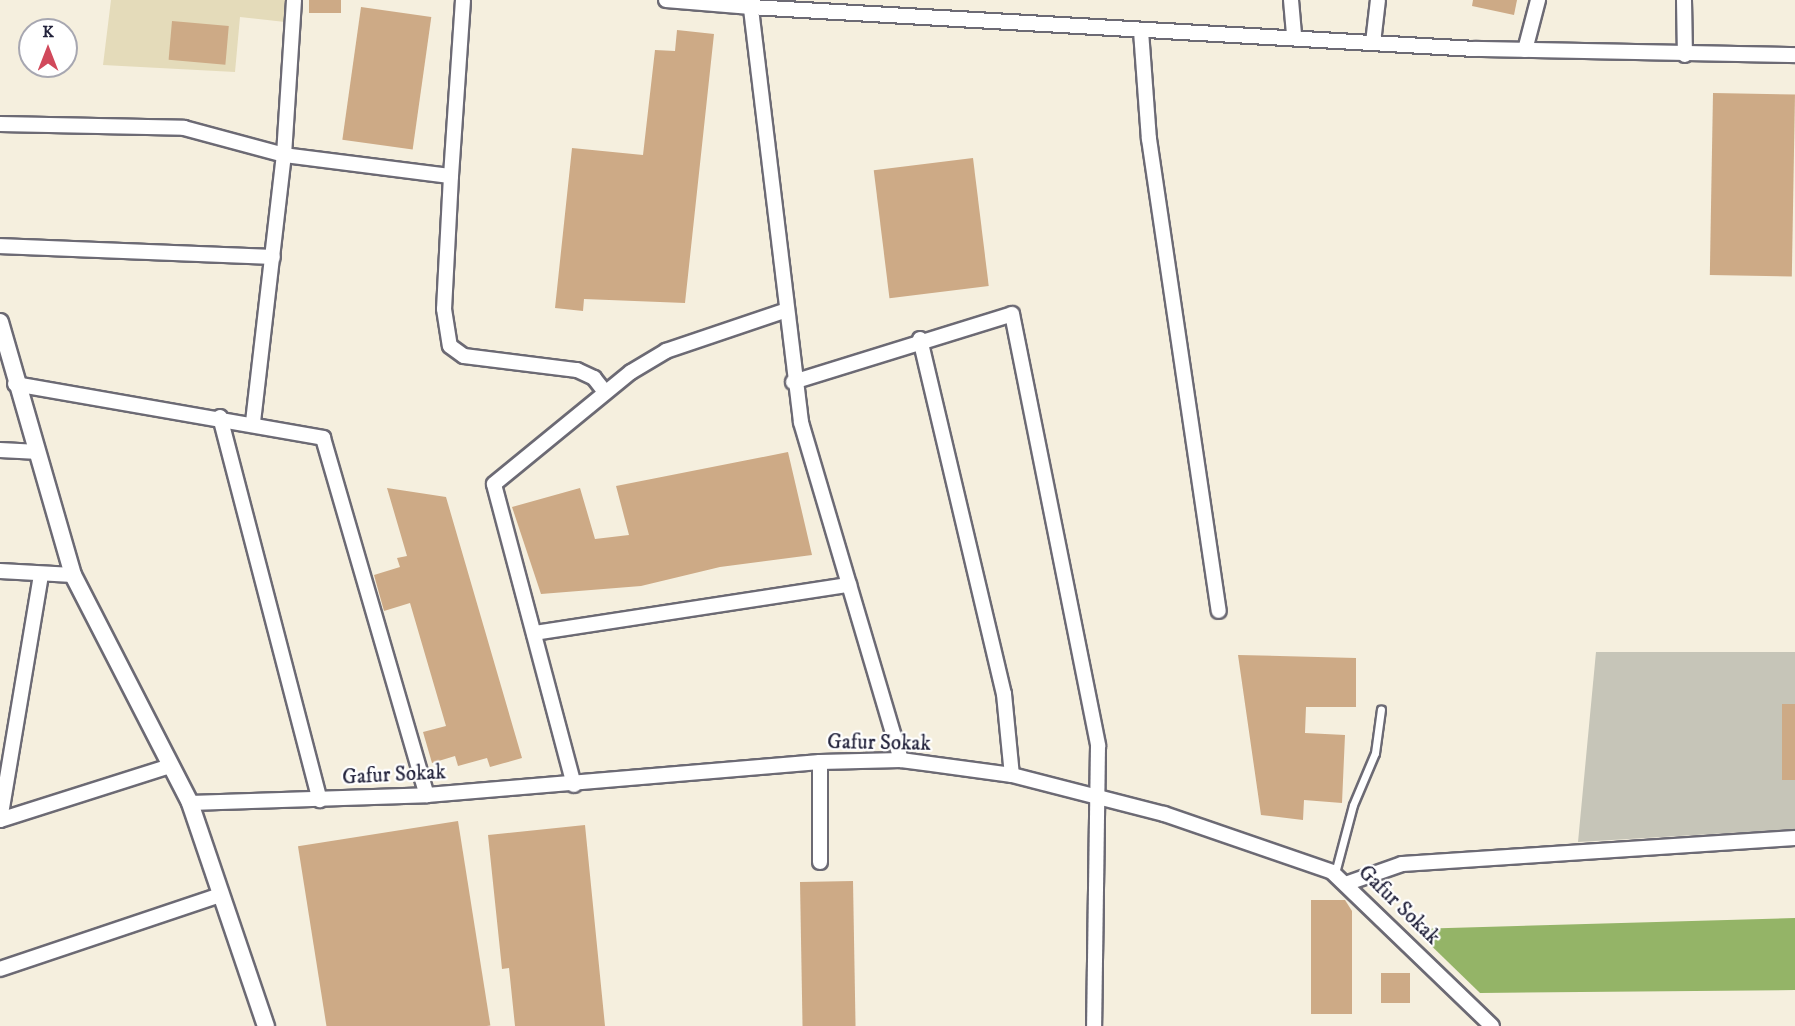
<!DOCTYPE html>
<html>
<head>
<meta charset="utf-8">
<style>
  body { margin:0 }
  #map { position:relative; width:1795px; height:1026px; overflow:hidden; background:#f5efde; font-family:"IM FELL DW Pica",serif }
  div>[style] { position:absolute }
  .built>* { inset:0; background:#e4dbba }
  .industrial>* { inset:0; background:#c6c5b8 }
  .forest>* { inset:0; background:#94b467 }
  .building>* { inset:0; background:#cdaa86; transform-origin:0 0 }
  .roads { filter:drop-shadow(2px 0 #6c6a74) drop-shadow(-2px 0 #6c6a74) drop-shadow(0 2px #6c6a74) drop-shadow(0 -2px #6c6a74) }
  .service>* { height:7px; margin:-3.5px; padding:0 3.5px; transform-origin:3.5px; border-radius:3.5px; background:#fff }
  .minor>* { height:14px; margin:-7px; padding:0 7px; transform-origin:7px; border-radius:7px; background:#fff }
  .tertiary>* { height:16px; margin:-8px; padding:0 8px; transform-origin:8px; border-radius:8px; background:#fff }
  span { translate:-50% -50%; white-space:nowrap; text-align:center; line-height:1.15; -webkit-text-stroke:4.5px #fff; paint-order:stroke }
  .street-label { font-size:21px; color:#22223b }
  .north { position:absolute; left:18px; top:18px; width:60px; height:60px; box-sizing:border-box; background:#fff; border:2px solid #a7a7b1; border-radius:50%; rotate:0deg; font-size:16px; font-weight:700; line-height:24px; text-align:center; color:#22223b }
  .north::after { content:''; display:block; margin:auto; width:21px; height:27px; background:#d1495b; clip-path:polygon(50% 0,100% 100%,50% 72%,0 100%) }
</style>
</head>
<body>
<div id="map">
  <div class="built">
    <div style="clip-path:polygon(111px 0,287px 0,285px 22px,240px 17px,235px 72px,103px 65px)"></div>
  </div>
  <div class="industrial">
    <div style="clip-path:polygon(1596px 652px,1795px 652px,1795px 829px,1578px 842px)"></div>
  </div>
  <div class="forest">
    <div style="clip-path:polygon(1795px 918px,1795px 990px,1480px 993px,1414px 929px)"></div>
  </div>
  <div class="building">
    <div style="left:309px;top:0;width:32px;height:13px"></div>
    <div style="clip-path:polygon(1473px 0,1517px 0,1514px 15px,1472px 6px)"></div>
    <div style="left:361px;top:7px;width:71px;height:134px;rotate:8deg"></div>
    <div style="left:172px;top:21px;width:57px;height:39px;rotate:5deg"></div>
    <div style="clip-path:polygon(677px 30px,714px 34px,685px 303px,584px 299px,583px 311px,555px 308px,572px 148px,643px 155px,655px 50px,675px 51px)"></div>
    <div style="left:1713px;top:93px;width:82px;height:182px;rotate:1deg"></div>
    <div style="left:973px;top:158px;width:129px;height:100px;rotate:83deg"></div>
    <div style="clip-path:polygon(788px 452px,812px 555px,720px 567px,641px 586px,541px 594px,512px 507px,580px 488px,595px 539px,629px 535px,616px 486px)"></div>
    <div style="clip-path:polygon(387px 488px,446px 497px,522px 758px,490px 767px,487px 758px,458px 766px,455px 756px,432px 763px,423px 732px,446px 726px,410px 603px,384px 611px,374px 575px,400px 567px,397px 558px,407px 556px)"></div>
    <div style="clip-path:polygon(1238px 655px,1356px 658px,1356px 707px,1306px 707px,1305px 733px,1345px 735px,1342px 803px,1304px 800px,1303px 820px,1261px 815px)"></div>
    <div style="left:1795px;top:704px;width:76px;height:13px;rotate:90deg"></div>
    <div style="left:458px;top:821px;width:207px;height:162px;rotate:81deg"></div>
    <div style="clip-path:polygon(585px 825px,605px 1026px,515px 1026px,509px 968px,502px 969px,488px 835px)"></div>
    <div style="left:853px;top:881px;width:145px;height:53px;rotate:89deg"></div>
    <div style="clip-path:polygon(1311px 900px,1345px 900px,1352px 911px,1352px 1014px,1311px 1014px)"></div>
    <div style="left:1381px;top:973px;width:29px;height:30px"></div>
  </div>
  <div class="roads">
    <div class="service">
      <div style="left:1335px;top:873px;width:70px;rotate:-75.2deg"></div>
      <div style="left:1353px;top:805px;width:56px;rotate:-67.1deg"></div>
      <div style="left:1375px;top:753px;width:44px;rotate:-82.2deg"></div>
    </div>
    <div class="minor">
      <div style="left:666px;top:0;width:85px;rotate:4.7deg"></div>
      <div style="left:751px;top:7px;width:7px;rotate:-90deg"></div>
      <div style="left:1291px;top:0;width:38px;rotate:85deg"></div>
      <div style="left:1684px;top:0;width:55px;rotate:89deg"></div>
      <div style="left:1141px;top:31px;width:108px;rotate:85.8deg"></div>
      <div style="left:1149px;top:139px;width:477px;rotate:81.6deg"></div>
      <div style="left:1373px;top:43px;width:43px;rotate:-83.4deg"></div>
      <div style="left:1525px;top:50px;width:52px;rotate:-75.4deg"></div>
      <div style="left:0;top:124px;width:184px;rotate:1.2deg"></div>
      <div style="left:184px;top:128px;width:104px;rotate:15.1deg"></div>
      <div style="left:284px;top:155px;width:168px;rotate:7.2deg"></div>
      <div style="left:451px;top:176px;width:176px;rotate:-86.1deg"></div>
      <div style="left:451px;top:176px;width:133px;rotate:93deg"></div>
      <div style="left:444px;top:309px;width:37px;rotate:81deg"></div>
      <div style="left:450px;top:346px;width:17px;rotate:36deg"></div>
      <div style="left:464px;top:356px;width:114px;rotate:7.1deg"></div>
      <div style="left:577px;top:370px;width:19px;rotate:25deg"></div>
      <div style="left:594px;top:378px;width:18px;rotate:52deg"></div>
      <div style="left:0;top:246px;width:273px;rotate:2.3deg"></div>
      <div style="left:920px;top:339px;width:365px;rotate:76.7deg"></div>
      <div style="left:1004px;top:694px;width:81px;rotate:84.4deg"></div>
      <div style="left:793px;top:382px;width:229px;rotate:-17.2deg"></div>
      <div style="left:1012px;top:314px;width:440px;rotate:78.7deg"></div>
      <div style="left:1098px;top:746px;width:280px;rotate:90.8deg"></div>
      <div style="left:15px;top:384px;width:313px;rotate:9.9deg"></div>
      <div style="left:323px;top:438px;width:372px;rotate:73.8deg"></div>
      <div style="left:220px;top:417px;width:396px;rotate:75.4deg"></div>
      <div style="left:253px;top:422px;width:269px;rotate:-83.4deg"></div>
      <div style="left:284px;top:155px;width:155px;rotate:-86.3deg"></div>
      <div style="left:0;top:450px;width:34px;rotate:3deg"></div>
      <div style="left:0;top:571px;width:73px;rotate:3.1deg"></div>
      <div style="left:534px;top:633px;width:319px;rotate:-8.7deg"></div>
      <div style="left:901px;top:760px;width:352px;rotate:-106.5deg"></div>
      <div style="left:801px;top:422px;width:418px;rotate:-96.9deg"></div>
      <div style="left:751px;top:7px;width:726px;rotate:3.32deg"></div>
      <div style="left:1476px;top:49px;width:319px;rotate:1.1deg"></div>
      <div style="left:574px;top:785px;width:311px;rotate:-104.9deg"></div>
      <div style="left:494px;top:484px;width:177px;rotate:-39.3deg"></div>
      <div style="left:631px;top:372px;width:41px;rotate:-31deg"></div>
      <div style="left:666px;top:351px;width:125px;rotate:-18.7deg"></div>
      <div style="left:190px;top:803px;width:237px;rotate:-1.9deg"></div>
      <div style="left:427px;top:795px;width:394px;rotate:-4.8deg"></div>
      <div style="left:820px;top:762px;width:81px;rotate:-1.4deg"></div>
      <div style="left:901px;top:760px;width:112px;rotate:7.7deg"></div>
      <div style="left:1012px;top:775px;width:157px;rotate:14.4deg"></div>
      <div style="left:1164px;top:814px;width:178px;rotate:19deg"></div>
      <div style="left:1332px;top:872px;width:222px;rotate:43.9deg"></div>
      <div style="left:0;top:820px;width:248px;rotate:-80.5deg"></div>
      <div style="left:0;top:820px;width:178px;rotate:-17.6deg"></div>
      <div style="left:820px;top:862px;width:100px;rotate:-90deg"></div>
      <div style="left:1348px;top:883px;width:57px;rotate:-19.4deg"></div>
      <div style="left:1402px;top:864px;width:394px;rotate:-3.8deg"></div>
      <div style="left:0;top:969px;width:232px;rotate:-18.6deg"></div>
    </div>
    <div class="tertiary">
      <div style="left:0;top:322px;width:263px;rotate:73.9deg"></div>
      <div style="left:73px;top:575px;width:256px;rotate:62.8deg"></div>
      <div style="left:190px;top:803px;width:236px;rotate:71.2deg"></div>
    </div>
  </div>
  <div class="street-label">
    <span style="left:879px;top:743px;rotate:1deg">Gafur Sokak</span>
    <span style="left:394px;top:775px;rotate:-3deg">Gafur Sokak</span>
    <span style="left:1399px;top:905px;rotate:44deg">Gafur Sokak</span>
  </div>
  <div class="north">K</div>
</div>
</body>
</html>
